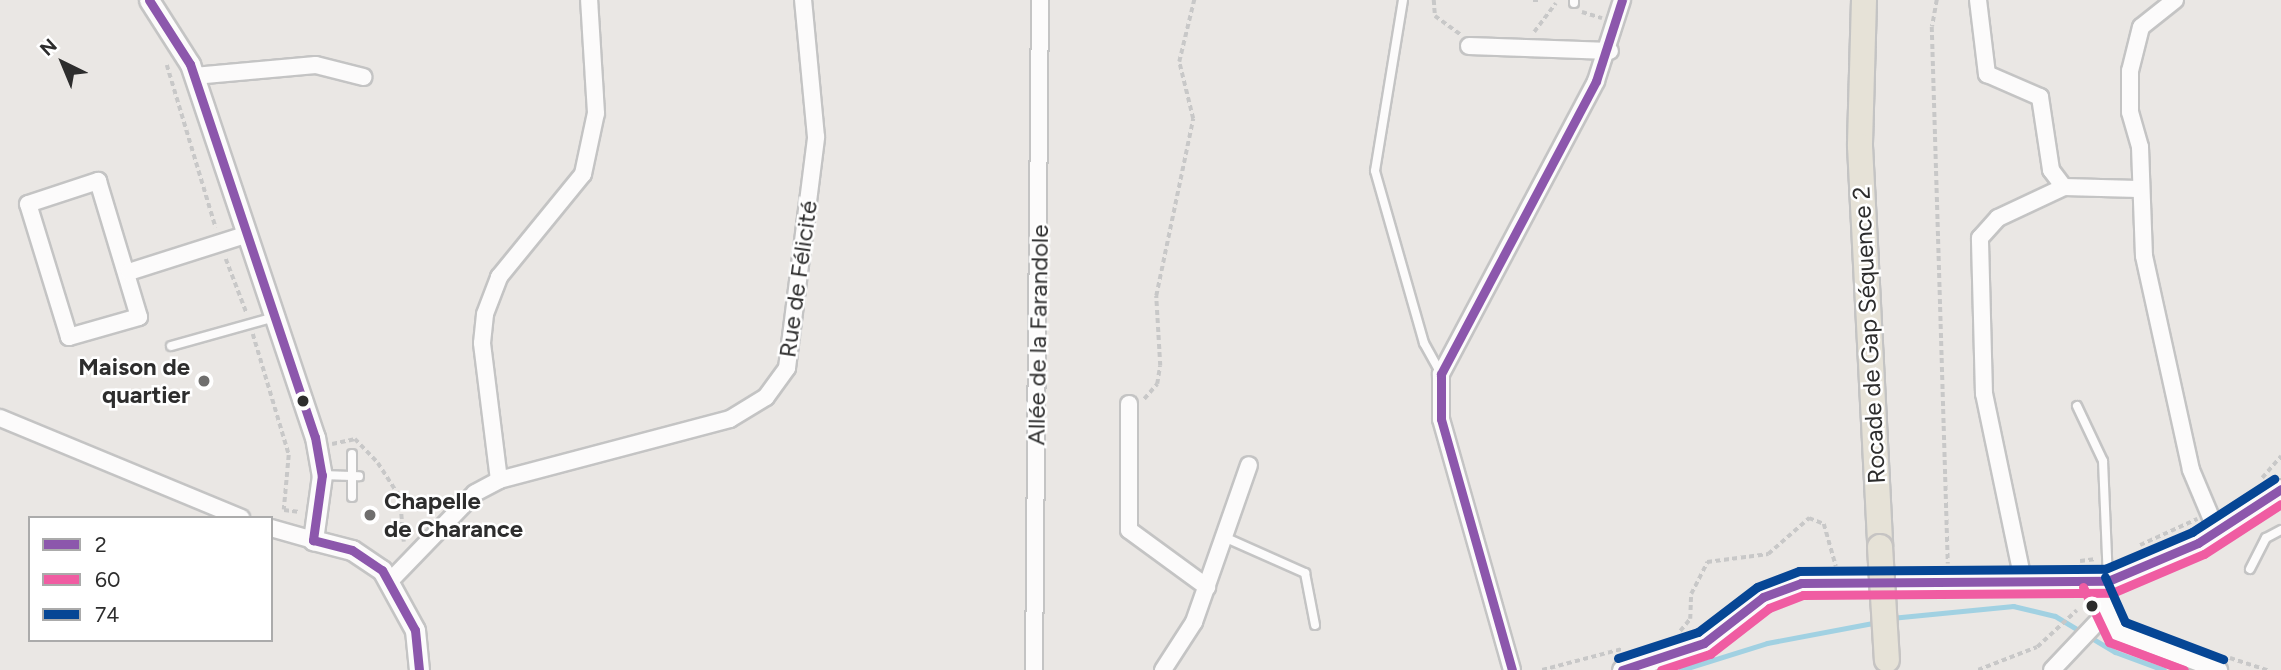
<!DOCTYPE html>
<html>
<head>
<meta charset="utf-8">
<style>
  body { margin:0 }
  #map { position:relative; width:2281px; height:670px; overflow:hidden; background:#eae7e4; font-family:Figtree,sans-serif }
  div>[style] { position:absolute }
  .stream>* { height:5px; margin:-2.5px; padding:0 2.5px; transform-origin:2.5px; border-radius:2.5px; background:#a1d1e2 }
  .path>* { height:3.5px; margin-top:-1.75px; transform-origin:0; background:repeating-linear-gradient(90deg,#c8c8c8 0 5px,transparent 0 8.5px) }
  .roads { filter:drop-shadow(2px 0 #c4c4c4) drop-shadow(-2px 0 #c4c4c4) drop-shadow(0 2px #c4c4c4) drop-shadow(0 -2px #c4c4c4) }
  .service>* { height:8px; margin:-4px; padding:0 4px; transform-origin:4px; border-radius:4px; background:#fcfbfb }
  .minor>* { height:16px; margin:-8px; padding:0 8px; transform-origin:8px; border-radius:8px; background:#fcfbfb }
  .tertiary>* { height:19px; margin:-9.5px; padding:0 9.5px; transform-origin:9.5px; border-radius:9.5px; background:#fcfbfb }
  .primary>* { height:24px; margin:-12px; padding:0 12px; transform-origin:12px; border-radius:12px; background:#e6e2d7 }
  .bridges { filter:drop-shadow(2px 0 #c6c4c3) drop-shadow(-2px 0 #c6c4c3) drop-shadow(0 2px #c6c4c3) drop-shadow(0 -2px #c6c4c3) }
  .primary-bridge>* { height:24px; margin:-12px; padding:0 12px; transform-origin:12px; border-radius:12px; background:#e6e2d7 }
  .bus-1>* { height:9px; margin:-4.5px; padding:0 4.5px; transform-origin:4.5px; border-radius:4.5px; background:#8c57ac }
  .bus-2>* { height:9px; margin:-4.5px; padding:0 4.5px; transform-origin:4.5px; border-radius:4.5px; background:#f05ca2 }
  .bus-3>* { height:9px; margin:-4.5px; padding:0 4.5px; transform-origin:4.5px; border-radius:4.5px; background:#064695 }
  .dots>* { width:19px; height:19px; translate:-50% -50%; box-sizing:border-box; border:4px solid #fff; border-radius:50% }
  span { translate:-50% -50%; white-space:nowrap; text-align:center; line-height:1.15; -webkit-text-stroke:5px #fff; paint-order:stroke }
  .street-label { font-size:24px; color:#2d2d2d }
  .poi-label { font-size:24px; color:#2d2d2d; font-weight:700 }
  .right { translate:-100% -50%; text-align:right }
  .left { translate:0 -50%; text-align:left }
  .legend { position:absolute; left:28px; top:516px; width:245px; height:126px; box-sizing:border-box; background:#fff; border:2px solid #ababab; margin:0; padding:9px 12px; list-style:none; font-size:21px; color:#2d2d2d }
  .legend li { display:flex; align-items:center; gap:14px; height:35px }
  .legend b { width:35px; border:2px solid #ababab }
  .north { position:absolute; left:28px; top:28px; width:70px; height:70px; -webkit-text-stroke:5px #fff; paint-order:stroke; rotate:317deg; font-size:19px; font-weight:700; line-height:28px; text-align:center; color:#2d2d2d }
  .north::after { content:''; display:block; margin:auto; width:24px; height:32px; background:#2d2d2d; clip-path:polygon(50% 0,100% 100%,50% 72%,0 100%) }
</style>
</head>
<body>
<div id="map">
  <div class="stream">
    <div style="left:1891px;top:618px;width:123px;rotate:-5.6deg"></div>
    <div style="left:2013px;top:606px;width:43px;rotate:13.4deg"></div>
    <div style="left:2055px;top:616px;width:70px;rotate:31deg"></div>
    <div style="left:2115px;top:652px;width:52px;rotate:20.2deg"></div>
    <div style="left:1681px;top:670px;width:90px;rotate:-17.4deg"></div>
    <div style="left:1767px;top:643px;width:113px;rotate:-10.7deg"></div>
  </div>
  <div class="path">
    <div style="left:1434px;top:0;width:16px;rotate:86deg"></div>
    <div style="left:1435px;top:16px;width:31px;rotate:36deg"></div>
    <div style="left:1533px;top:0;width:5px"></div>
    <div style="left:1937px;top:0;width:27px;rotate:100deg"></div>
    <div style="left:1932px;top:27px;width:537px;rotate:88.29deg"></div>
    <div style="left:1582px;top:12px;width:21px;rotate:17deg"></div>
    <div style="left:1534px;top:32px;width:36px;rotate:-53deg"></div>
    <div style="left:167px;top:65px;width:170px;rotate:73.3deg"></div>
    <div style="left:226px;top:259px;width:59px;rotate:69.1deg"></div>
    <div style="left:253px;top:334px;width:126px;rotate:73.4deg"></div>
    <div style="left:289px;top:455px;width:55px;rotate:95.2deg"></div>
    <div style="left:284px;top:510px;width:16px;rotate:7deg"></div>
    <div style="left:1144px;top:399px;width:20px;rotate:-49deg"></div>
    <div style="left:1157px;top:384px;width:18px;rotate:-81deg"></div>
    <div style="left:1160px;top:366px;width:70px;rotate:-93.3deg"></div>
    <div style="left:1156px;top:296px;width:181px;rotate:-78.2deg"></div>
    <div style="left:1193px;top:119px;width:59px;rotate:-103.8deg"></div>
    <div style="left:1179px;top:62px;width:64px;rotate:-76.4deg"></div>
    <div style="left:332px;top:444px;width:24px;rotate:-12deg"></div>
    <div style="left:355px;top:439px;width:33px;rotate:46deg"></div>
    <div style="left:378px;top:463px;width:40px;rotate:57.1deg"></div>
    <div style="left:400px;top:497px;width:45px;rotate:84.9deg"></div>
    <div style="left:2262px;top:478px;width:29px;rotate:-49deg"></div>
    <div style="left:2140px;top:545px;width:63px;rotate:-24.5deg"></div>
    <div style="left:2080px;top:561px;width:16px;rotate:-7deg"></div>
    <div style="left:1680px;top:631px;width:16px;rotate:-50deg"></div>
    <div style="left:1690px;top:619px;width:25px;rotate:-88deg"></div>
    <div style="left:1691px;top:594px;width:36px;rotate:-63deg"></div>
    <div style="left:1707px;top:562px;width:62px;rotate:-7.5deg"></div>
    <div style="left:1768px;top:554px;width:55px;rotate:-41.3deg"></div>
    <div style="left:1809px;top:518px;width:16px;rotate:22deg"></div>
    <div style="left:1824px;top:524px;width:44px;rotate:74.1deg"></div>
    <div style="left:2230px;top:658px;width:40px;rotate:18deg"></div>
    <div style="left:1542px;top:670px;width:83px;rotate:-14.7deg"></div>
    <div style="left:1978px;top:670px;width:63px;rotate:-21.3deg"></div>
    <div style="left:2037px;top:647px;width:54px;rotate:-42.8deg"></div>
  </div>
  <div class="roads">
    <div class="service">
      <div style="left:1403px;top:0;width:173px;rotate:99.3deg"></div>
      <div style="left:1375px;top:171px;width:179px;rotate:74.1deg"></div>
      <div style="left:1424px;top:343px;width:35px;rotate:61deg"></div>
      <div style="left:1574px;top:3px;width:3px;rotate:-90deg"></div>
      <div style="left:171px;top:346px;width:108px;rotate:-15.6deg"></div>
      <div style="left:2077px;top:406px;width:61px;rotate:64.7deg"></div>
      <div style="left:2103px;top:461px;width:120px;rotate:87.6deg"></div>
      <div style="left:322px;top:475px;width:37px;rotate:2deg"></div>
      <div style="left:352px;top:497px;width:43px;rotate:-90deg"></div>
      <div style="left:1224px;top:537px;width:89px;rotate:24deg"></div>
      <div style="left:1305px;top:573px;width:53px;rotate:79.1deg"></div>
      <div style="left:2250px;top:569px;width:35px;rotate:-63deg"></div>
      <div style="left:2266px;top:538px;width:17px;rotate:-28deg"></div>
    </div>
    <div class="minor">
      <div style="left:1978px;top:0;width:75px;rotate:83.1deg"></div>
      <div style="left:1987px;top:74px;width:58px;rotate:23.5deg"></div>
      <div style="left:2040px;top:97px;width:74px;rotate:81.4deg"></div>
      <div style="left:2051px;top:170px;width:21px;rotate:53deg"></div>
      <div style="left:2175px;top:0;width:43px;rotate:141.5deg"></div>
      <div style="left:2141px;top:27px;width:45px;rotate:104deg"></div>
      <div style="left:2130px;top:71px;width:41px;rotate:90deg"></div>
      <div style="left:2130px;top:112px;width:36px;rotate:74deg"></div>
      <div style="left:2140px;top:147px;width:109px;rotate:87.9deg"></div>
      <div style="left:2144px;top:256px;width:219px;rotate:77.6deg"></div>
      <div style="left:2191px;top:470px;width:67px;rotate:67.2deg"></div>
      <div style="left:1469px;top:46px;width:141px;rotate:2deg"></div>
      <div style="left:194px;top:76px;width:122px;rotate:-5.2deg"></div>
      <div style="left:316px;top:65px;width:49px;rotate:14.3deg"></div>
      <div style="left:98px;top:181px;width:142px;rotate:73.2deg"></div>
      <div style="left:139px;top:317px;width:73px;rotate:164.1deg"></div>
      <div style="left:69px;top:337px;width:139px;rotate:-107.1deg"></div>
      <div style="left:28px;top:204px;width:74px;rotate:-18.2deg"></div>
      <div style="left:129px;top:272px;width:125px;rotate:-17.7deg"></div>
      <div style="left:1129px;top:404px;width:126px;rotate:90deg"></div>
      <div style="left:1129px;top:530px;width:97px;rotate:36.2deg"></div>
      <div style="left:0;top:418px;width:261px;rotate:22.5deg"></div>
      <div style="left:499px;top:480px;width:138px;rotate:-97.1deg"></div>
      <div style="left:482px;top:343px;width:29px;rotate:-84deg"></div>
      <div style="left:485px;top:314px;width:40px;rotate:-69deg"></div>
      <div style="left:499px;top:277px;width:133px;rotate:-50.8deg"></div>
      <div style="left:583px;top:174px;width:62px;rotate:-78deg"></div>
      <div style="left:596px;top:113px;width:113px;rotate:-93.5deg"></div>
      <div style="left:271px;top:528px;width:44px;rotate:15.9deg"></div>
      <div style="left:2023px;top:580px;width:190px;rotate:-101.8deg"></div>
      <div style="left:1984px;top:394px;width:156px;rotate:-91.5deg"></div>
      <div style="left:1980px;top:238px;width:27px;rotate:-48deg"></div>
      <div style="left:1998px;top:218px;width:73px;rotate:-25.2deg"></div>
      <div style="left:2064px;top:187px;width:74px;rotate:1.5deg"></div>
      <div style="left:390px;top:581px;width:122px;rotate:-46deg"></div>
      <div style="left:475px;top:493px;width:27px;rotate:-28deg"></div>
      <div style="left:499px;top:480px;width:239px;rotate:-14.8deg"></div>
      <div style="left:730px;top:419px;width:42px;rotate:-31.4deg"></div>
      <div style="left:766px;top:397px;width:36px;rotate:-54deg"></div>
      <div style="left:787px;top:368px;width:233px;rotate:-82.8deg"></div>
      <div style="left:816px;top:137px;width:138px;rotate:-95.4deg"></div>
      <div style="left:2094px;top:582px;width:55px;rotate:66.3deg"></div>
      <div style="left:2116px;top:632px;width:110px;rotate:20.3deg"></div>
      <div style="left:1034px;top:670px;width:670px;rotate:-89.49deg"></div>
      <div style="left:1163px;top:670px;width:57px;rotate:-57.1deg"></div>
      <div style="left:1194px;top:622px;width:166px;rotate:-70.7deg"></div>
      <div style="left:1512px;top:670px;width:261px;rotate:-105.8deg"></div>
      <div style="left:1441px;top:419px;width:45px;rotate:-90deg"></div>
      <div style="left:1441px;top:374px;width:331px;rotate:-62.1deg"></div>
      <div style="left:1596px;top:81px;width:85px;rotate:-72.2deg"></div>
      <div style="left:2052px;top:670px;width:77px;rotate:-46.6deg"></div>
    </div>
    <div class="tertiary">
      <div style="left:149px;top:0;width:76px;rotate:57.4deg"></div>
      <div style="left:190px;top:64px;width:393px;rotate:71.5deg"></div>
      <div style="left:315px;top:437px;width:39px;rotate:80deg"></div>
      <div style="left:322px;top:475px;width:66px;rotate:97.9deg"></div>
      <div style="left:313px;top:540px;width:40px;rotate:14.4deg"></div>
      <div style="left:352px;top:550px;width:36px;rotate:34deg"></div>
      <div style="left:382px;top:570px;width:68px;rotate:61.2deg"></div>
      <div style="left:415px;top:630px;width:40px;rotate:84.3deg"></div>
      <div style="left:1622px;top:670px;width:86px;rotate:-18.2deg"></div>
      <div style="left:1704px;top:643px;width:75px;rotate:-37.9deg"></div>
      <div style="left:1763px;top:597px;width:40px;rotate:-20.2deg"></div>
      <div style="left:1801px;top:583px;width:307px;rotate:-0.4deg"></div>
      <div style="left:2108px;top:581px;width:98px;rotate:-22.9deg"></div>
      <div style="left:2198px;top:543px;width:99px;rotate:-33deg"></div>
    </div>
    <div class="primary">
      <div style="left:1864px;top:0;width:146px;rotate:91.6deg"></div>
      <div style="left:1860px;top:146px;width:401px;rotate:87.1deg"></div>
    </div>
  </div>
  <div class="bridges">
    <div class="primary-bridge">
      <div style="left:1880px;top:547px;width:113px;rotate:86.5deg"></div>
    </div>
  </div>
  <div class="bus-1">
    <div style="left:149px;top:0;width:76px;rotate:57.4deg"></div>
    <div style="left:190px;top:64px;width:393px;rotate:71.5deg"></div>
    <div style="left:315px;top:437px;width:39px;rotate:80deg"></div>
    <div style="left:322px;top:475px;width:66px;rotate:97.9deg"></div>
    <div style="left:313px;top:540px;width:40px;rotate:14.4deg"></div>
    <div style="left:352px;top:550px;width:36px;rotate:34deg"></div>
    <div style="left:382px;top:570px;width:68px;rotate:61.2deg"></div>
    <div style="left:415px;top:630px;width:40px;rotate:84.3deg"></div>
    <div style="left:1512px;top:670px;width:261px;rotate:-105.8deg"></div>
    <div style="left:1441px;top:419px;width:45px;rotate:-90deg"></div>
    <div style="left:1441px;top:374px;width:331px;rotate:-62.1deg"></div>
    <div style="left:1596px;top:81px;width:85px;rotate:-72.2deg"></div>
    <div style="left:1622px;top:670px;width:86px;rotate:-18.2deg"></div>
    <div style="left:1704px;top:643px;width:75px;rotate:-37.9deg"></div>
    <div style="left:1763px;top:597px;width:40px;rotate:-20.2deg"></div>
    <div style="left:1801px;top:583px;width:307px;rotate:-0.4deg"></div>
    <div style="left:2108px;top:581px;width:98px;rotate:-22.9deg"></div>
    <div style="left:2198px;top:543px;width:99px;rotate:-33deg"></div>
  </div>
  <div class="bus-2">
    <div style="left:2083px;top:587px;width:61px;rotate:64.7deg"></div>
    <div style="left:2109px;top:642px;width:80px;rotate:20.5deg"></div>
    <div style="left:1661px;top:670px;width:52px;rotate:-18.1deg"></div>
    <div style="left:1710px;top:654px;width:75px;rotate:-37.9deg"></div>
    <div style="left:1769px;top:608px;width:36px;rotate:-21deg"></div>
    <div style="left:1803px;top:595px;width:309px;rotate:-0.4deg"></div>
    <div style="left:2112px;top:593px;width:100px;rotate:-23deg"></div>
    <div style="left:2204px;top:554px;width:92px;rotate:-33deg"></div>
  </div>
  <div class="bus-3">
    <div style="left:2105px;top:577px;width:49px;rotate:66deg"></div>
    <div style="left:2125px;top:622px;width:105px;rotate:20.7deg"></div>
    <div style="left:1618px;top:658px;width:84px;rotate:-18deg"></div>
    <div style="left:1698px;top:632px;width:74px;rotate:-37.3deg"></div>
    <div style="left:1757px;top:587px;width:45px;rotate:-20.9deg"></div>
    <div style="left:1799px;top:571px;width:306px;rotate:-0.4deg"></div>
    <div style="left:2105px;top:569px;width:95px;rotate:-23deg"></div>
    <div style="left:2192px;top:532px;width:98px;rotate:-32.9deg"></div>
  </div>
  <div class="dots">
    <div style="left:204px;top:381px;background:#6f6e6d"></div>
    <div style="left:303px;top:401px;background:#2d2d2d"></div>
    <div style="left:370px;top:515px;background:#6f6e6d"></div>
    <div style="left:2092px;top:606px;background:#2d2d2d"></div>
  </div>
  <div class="street-label">
    <span style="left:798px;top:279px;rotate:-82deg">Rue de Félicité</span>
    <span style="left:1038px;top:335px;rotate:-89deg">Allée de la Farandole</span>
    <span style="left:1869px;top:335px;rotate:-93deg">Rocade de Gap Séquence 2</span>
  </div>
  <div class="poi-label">
    <span class="right" style="left:190px;top:381px">Maison de<br>quartier</span>
    <span class="left" style="left:384px;top:515px">Chapelle<br>de Charance</span>
  </div>
  <ul class="legend">
  <li><b style="height:9px;background:#8c57ac"></b>2</li>
  <li><b style="height:9px;background:#f05ca2"></b>60</li>
  <li><b style="height:9px;background:#064695"></b>74</li>
  </ul>
  <div class="north">N</div>
</div>
</body>
</html>
